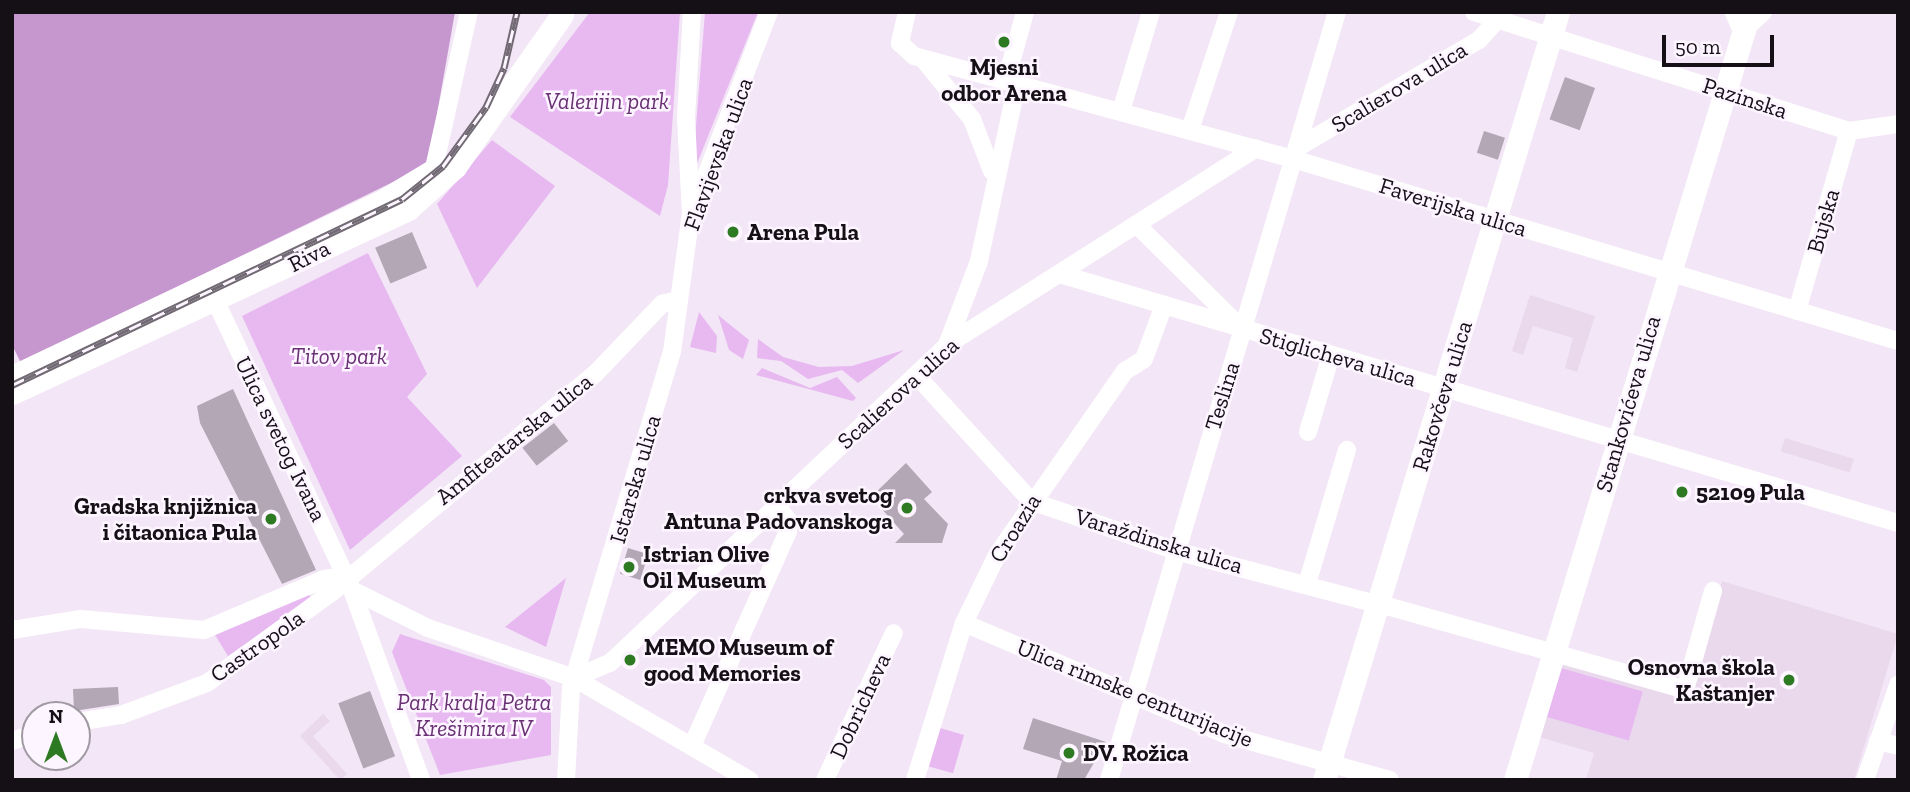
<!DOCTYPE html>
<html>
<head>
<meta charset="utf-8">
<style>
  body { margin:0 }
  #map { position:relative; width:1910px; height:792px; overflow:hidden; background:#f3e6f6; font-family:"Zilla Slab",serif }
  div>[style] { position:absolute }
  .built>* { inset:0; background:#ead8ed; transform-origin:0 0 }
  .green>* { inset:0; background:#e7b9f0; transform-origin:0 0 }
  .water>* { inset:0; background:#c697cf }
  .building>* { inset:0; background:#b3a6b5; transform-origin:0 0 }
  .minor>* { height:18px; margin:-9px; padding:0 9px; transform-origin:9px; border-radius:9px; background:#fff }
  .major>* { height:23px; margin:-11.5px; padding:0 11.5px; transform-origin:11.5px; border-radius:11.5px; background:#fff }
  .rail>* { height:7px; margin-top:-3.5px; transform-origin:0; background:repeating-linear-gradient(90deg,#fdf5ff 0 13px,#716973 0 26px); box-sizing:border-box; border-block:2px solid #716973 }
  .dots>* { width:19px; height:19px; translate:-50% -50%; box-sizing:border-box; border:4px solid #fdf5ff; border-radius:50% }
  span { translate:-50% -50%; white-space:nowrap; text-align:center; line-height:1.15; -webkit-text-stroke:5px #fdf5ff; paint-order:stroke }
  .poi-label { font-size:23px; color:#151016; font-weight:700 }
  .left { translate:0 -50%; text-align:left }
  .right { translate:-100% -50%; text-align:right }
  .street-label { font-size:23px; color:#151016 }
  .park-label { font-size:23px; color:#693174; font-style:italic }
  .frame { position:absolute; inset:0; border:14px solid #151016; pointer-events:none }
  .north { position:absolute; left:21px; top:701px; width:70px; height:70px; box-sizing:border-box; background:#fdf5ff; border:2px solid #a099a2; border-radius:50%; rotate:0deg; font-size:19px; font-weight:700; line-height:28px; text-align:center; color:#151016 }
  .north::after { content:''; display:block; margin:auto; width:24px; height:32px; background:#2e7a22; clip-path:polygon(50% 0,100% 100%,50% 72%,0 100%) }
  .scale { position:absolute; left:1662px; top:35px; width:112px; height:32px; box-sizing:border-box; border:4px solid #151016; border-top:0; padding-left:9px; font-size:21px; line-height:24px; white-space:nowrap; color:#151016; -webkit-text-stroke:5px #fdf5ff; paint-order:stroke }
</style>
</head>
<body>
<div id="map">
  <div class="built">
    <div style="clip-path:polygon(1530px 295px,1595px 316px,1577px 372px,1565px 368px,1573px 338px,1533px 326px,1523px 355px,1512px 351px)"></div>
    <div style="left:1785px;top:438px;width:72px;height:14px;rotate:17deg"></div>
    <div style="clip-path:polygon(1722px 581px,1898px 634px,1854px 780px,1586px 780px,1594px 753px,1536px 736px,1559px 661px,1686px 699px)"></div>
    <div style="clip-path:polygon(323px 714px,330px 721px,313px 736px,347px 774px,340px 780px,300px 736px)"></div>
  </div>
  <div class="green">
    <div style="clip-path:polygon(590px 12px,680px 12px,668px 185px,660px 216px,510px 117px)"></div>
    <div style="clip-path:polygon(705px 12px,758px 12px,692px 176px)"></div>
    <div style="clip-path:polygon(492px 140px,555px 186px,477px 288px,437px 204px)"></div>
    <div style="clip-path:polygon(368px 253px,427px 374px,407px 397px,462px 456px,350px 550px,242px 316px)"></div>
    <div style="clip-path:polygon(699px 312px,717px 336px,716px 353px,690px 347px)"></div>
    <div style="clip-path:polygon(718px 315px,749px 340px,743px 359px,729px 350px)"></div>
    <div style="clip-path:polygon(758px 339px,783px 357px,819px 367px,852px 366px,904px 350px,858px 383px,842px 370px,808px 379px,781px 361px,757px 358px)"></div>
    <div style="clip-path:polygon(762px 368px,810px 388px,837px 377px,856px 398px,853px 401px,756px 375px)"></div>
    <div style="clip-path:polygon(566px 578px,546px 647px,505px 627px)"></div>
    <div style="clip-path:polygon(308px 593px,312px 599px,228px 656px,215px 635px)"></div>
    <div style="clip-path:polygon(400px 634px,544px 680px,551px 687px,551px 755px,440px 775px,392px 652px)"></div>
    <div style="left:1561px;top:668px;width:85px;height:51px;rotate:16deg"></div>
    <div style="left:940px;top:728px;width:25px;height:40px;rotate:16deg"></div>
  </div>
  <div class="water">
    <div style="clip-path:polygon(12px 12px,455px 12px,428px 165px,21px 363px,12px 345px)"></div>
  </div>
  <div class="building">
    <div style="left:1565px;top:77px;width:32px;height:45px;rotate:20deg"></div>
    <div style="left:1484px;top:131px;width:22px;height:23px;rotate:18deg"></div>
    <div style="left:412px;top:232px;width:39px;height:40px;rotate:67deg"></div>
    <div style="clip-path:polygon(233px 389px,316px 570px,282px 584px,200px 423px,197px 406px)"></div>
    <div style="left:554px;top:423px;width:23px;height:40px;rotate:52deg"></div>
    <div style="clip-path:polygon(906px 463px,932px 492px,924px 499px,948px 524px,942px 543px,895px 543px,904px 534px,871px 497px)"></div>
    <div style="left:628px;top:548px;width:21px;height:27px;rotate:17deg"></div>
    <div style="clip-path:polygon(118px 687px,119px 704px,74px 711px,73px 689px)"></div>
    <div style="left:370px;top:691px;width:70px;height:34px;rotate:69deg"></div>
    <div style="clip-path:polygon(1033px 718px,1106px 742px,1084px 780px,1056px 780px,1062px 761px,1023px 749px)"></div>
  </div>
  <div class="minor">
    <div style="left:907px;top:12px;width:32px;rotate:103deg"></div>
    <div style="left:900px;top:43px;width:19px;rotate:43deg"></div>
    <div style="left:914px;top:56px;width:393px;rotate:15.2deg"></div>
    <div style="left:1293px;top:159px;width:632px;rotate:16.74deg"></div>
    <div style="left:1474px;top:12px;width:393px;rotate:17.6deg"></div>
    <div style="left:1849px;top:131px;width:49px;rotate:-8.1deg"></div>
    <div style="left:1744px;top:30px;width:26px;rotate:-43deg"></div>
    <div style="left:924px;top:60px;width:76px;rotate:50.9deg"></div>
    <div style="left:972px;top:119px;width:56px;rotate:69deg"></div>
    <div style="left:1006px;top:81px;width:72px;rotate:-74.6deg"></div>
    <div style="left:1121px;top:111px;width:103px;rotate:-73.1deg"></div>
    <div style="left:1190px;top:130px;width:124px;rotate:-71.7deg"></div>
    <div style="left:1297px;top:148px;width:212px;rotate:-30.7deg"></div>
    <div style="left:1479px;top:40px;width:27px;rotate:-48deg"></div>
    <div style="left:691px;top:214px;width:96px;rotate:-93deg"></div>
    <div style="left:686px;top:118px;width:106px;rotate:-86.8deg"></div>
    <div style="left:1137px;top:225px;width:148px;rotate:44.7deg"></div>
    <div style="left:1060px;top:274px;width:874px;rotate:16.55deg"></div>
    <div style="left:216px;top:302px;width:318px;rotate:64.7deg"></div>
    <div style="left:352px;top:590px;width:202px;rotate:70deg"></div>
    <div style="left:1797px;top:311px;width:187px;rotate:-73.9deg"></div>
    <div style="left:947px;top:345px;width:90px;rotate:-69.1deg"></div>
    <div style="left:979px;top:261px;width:181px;rotate:-77.9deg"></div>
    <div style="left:12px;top:375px;width:406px;rotate:-25.4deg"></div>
    <div style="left:379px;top:201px;width:64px;rotate:-31deg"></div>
    <div style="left:434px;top:168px;width:160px;rotate:-77.4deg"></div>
    <div style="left:917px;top:376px;width:169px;rotate:47.6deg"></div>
    <div style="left:1031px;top:501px;width:153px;rotate:19deg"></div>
    <div style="left:1176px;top:551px;width:200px;rotate:14.8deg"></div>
    <div style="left:1308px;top:432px;width:80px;rotate:-73.4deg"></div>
    <div style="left:1307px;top:584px;width:140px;rotate:-73.4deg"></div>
    <div style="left:352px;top:590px;width:85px;rotate:26.6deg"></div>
    <div style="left:428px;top:628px;width:154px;rotate:18.9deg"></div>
    <div style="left:574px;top:678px;width:203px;rotate:30.2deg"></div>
    <div style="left:1387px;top:606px;width:310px;rotate:15.7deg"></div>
    <div style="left:1685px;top:690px;width:103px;rotate:-74.2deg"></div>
    <div style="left:964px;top:623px;width:283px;rotate:23.1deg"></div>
    <div style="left:1224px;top:734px;width:172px;rotate:15.5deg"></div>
    <div style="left:12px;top:630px;width:70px;rotate:-9.1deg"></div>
    <div style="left:81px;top:619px;width:123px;rotate:5.1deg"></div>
    <div style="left:204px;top:630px;width:130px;rotate:-23deg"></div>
    <div style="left:324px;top:579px;width:22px;rotate:-8deg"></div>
    <div style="left:574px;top:678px;width:39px;rotate:-23deg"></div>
    <div style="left:610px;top:663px;width:463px;rotate:-43.3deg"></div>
    <div style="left:947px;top:345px;width:366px;rotate:-32.5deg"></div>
    <div style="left:77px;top:722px;width:45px;rotate:-9deg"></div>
    <div style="left:121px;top:715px;width:92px;rotate:-20.4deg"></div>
    <div style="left:207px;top:683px;width:153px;rotate:-36deg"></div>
    <div style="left:331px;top:593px;width:343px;rotate:-39.7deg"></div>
    <div style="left:595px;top:374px;width:97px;rotate:-46.3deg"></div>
    <div style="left:662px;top:304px;width:16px;rotate:-15deg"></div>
    <div style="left:12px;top:741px;width:24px;rotate:-19deg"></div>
    <div style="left:1878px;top:741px;width:21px;rotate:14deg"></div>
    <div style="left:692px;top:746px;width:235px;rotate:-65.9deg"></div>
    <div style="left:788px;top:531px;width:10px;rotate:-84deg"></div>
    <div style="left:789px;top:521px;width:20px;rotate:-131deg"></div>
    <div style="left:566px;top:780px;width:92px;rotate:-86.9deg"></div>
    <div style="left:571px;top:688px;width:351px;rotate:-73.3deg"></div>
    <div style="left:672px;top:352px;width:139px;rotate:-82.2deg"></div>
    <div style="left:691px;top:214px;width:217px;rotate:-68.9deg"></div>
    <div style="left:825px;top:780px;width:162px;rotate:-64.9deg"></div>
    <div style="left:915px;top:780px;width:164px;rotate:-72.7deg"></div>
    <div style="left:964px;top:623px;width:76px;rotate:-64.1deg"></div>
    <div style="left:997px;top:555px;width:224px;rotate:-55.2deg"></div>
    <div style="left:1125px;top:371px;width:22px;rotate:-32deg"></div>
    <div style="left:1144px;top:359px;width:58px;rotate:-69.7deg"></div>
    <div style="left:1109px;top:780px;width:801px;rotate:-73.47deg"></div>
    <div style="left:1865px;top:780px;width:101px;rotate:-70.8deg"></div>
  </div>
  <div class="major">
    <div style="left:12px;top:393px;width:437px;rotate:-24.9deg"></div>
    <div style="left:408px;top:209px;width:63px;rotate:-41.8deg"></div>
    <div style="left:455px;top:167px;width:186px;rotate:-54.9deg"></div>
    <div style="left:1324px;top:780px;width:803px;rotate:-73.05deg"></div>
    <div style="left:1515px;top:780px;width:784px;rotate:-73.02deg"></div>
    <div style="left:1744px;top:30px;width:20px;rotate:-114deg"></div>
  </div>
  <div class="rail">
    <div style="left:12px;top:385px;width:432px;rotate:-25.5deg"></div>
    <div style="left:402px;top:199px;width:53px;rotate:-38.8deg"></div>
    <div style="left:443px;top:166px;width:73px;rotate:-53.9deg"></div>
    <div style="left:486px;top:107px;width:43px;rotate:-65.2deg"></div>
    <div style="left:504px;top:68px;width:57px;rotate:-76.9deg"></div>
  </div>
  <div class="dots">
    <div style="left:1004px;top:42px;background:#2e7a22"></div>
    <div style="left:733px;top:232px;background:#2e7a22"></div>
    <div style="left:1682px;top:492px;background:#2e7a22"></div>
    <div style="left:907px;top:508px;background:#2e7a22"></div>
    <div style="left:271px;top:519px;background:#2e7a22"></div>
    <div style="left:629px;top:567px;background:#2e7a22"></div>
    <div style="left:630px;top:660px;background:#2e7a22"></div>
    <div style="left:1789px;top:680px;background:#2e7a22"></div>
    <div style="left:1069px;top:753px;background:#2e7a22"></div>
  </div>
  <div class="poi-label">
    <span style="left:1004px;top:80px">Mjesni<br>odbor Arena</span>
    <span class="left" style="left:747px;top:232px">Arena Pula</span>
    <span class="left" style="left:1696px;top:492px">52109 Pula</span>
    <span class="right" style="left:893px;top:508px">crkva svetog<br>Antuna Padovanskoga</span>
    <span class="right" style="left:257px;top:519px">Gradska knjižnica<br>i čitaonica Pula</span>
    <span class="left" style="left:643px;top:567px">Istrian Olive<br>Oil Museum</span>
    <span class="left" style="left:644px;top:660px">MEMO Museum of<br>good Memories</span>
    <span class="right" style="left:1775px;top:680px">Osnovna škola<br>Kaštanjer</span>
    <span class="left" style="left:1083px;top:753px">DV. Rožica</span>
  </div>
  <div class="street-label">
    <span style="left:1399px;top:87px;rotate:-31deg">Scalierova ulica</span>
    <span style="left:1745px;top:98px;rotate:18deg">Pazinska</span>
    <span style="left:718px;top:154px;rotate:-70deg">Flavijevska ulica</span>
    <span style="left:1453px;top:207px;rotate:17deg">Faverijska ulica</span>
    <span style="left:1823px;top:221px;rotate:-74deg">Bujska</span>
    <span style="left:309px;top:256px;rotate:-27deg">Riva</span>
    <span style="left:1338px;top:357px;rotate:16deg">Stiglicheva ulica</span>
    <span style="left:898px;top:393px;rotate:-42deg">Scalierova ulica</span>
    <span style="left:1222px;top:396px;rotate:-73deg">Teslina</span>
    <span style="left:1442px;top:396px;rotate:-73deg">Rakovčeva ulica</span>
    <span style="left:1628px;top:404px;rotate:-74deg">Stankovićeva ulica</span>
    <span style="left:281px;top:439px;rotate:64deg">Ulica svetog Ivana</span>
    <span style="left:514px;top:439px;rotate:-39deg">Amfiteatarska ulica</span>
    <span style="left:635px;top:479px;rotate:-74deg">Istarska ulica</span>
    <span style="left:1015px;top:528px;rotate:-58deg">Croazia</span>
    <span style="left:1159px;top:541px;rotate:17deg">Varaždinska ulica</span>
    <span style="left:257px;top:646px;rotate:-35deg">Castropola</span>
    <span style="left:1135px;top:693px;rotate:22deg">Ulica rimske centurijacije</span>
    <span style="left:860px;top:706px;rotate:-65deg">Dobricheva</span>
  </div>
  <div class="park-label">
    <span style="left:607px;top:101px">Valerijin park</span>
    <span style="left:339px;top:356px">Titov park</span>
    <span style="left:474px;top:715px">Park kralja Petra<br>Krešimira IV</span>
  </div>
  <div class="frame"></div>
  <div class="north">N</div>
  <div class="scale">50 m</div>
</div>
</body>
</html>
